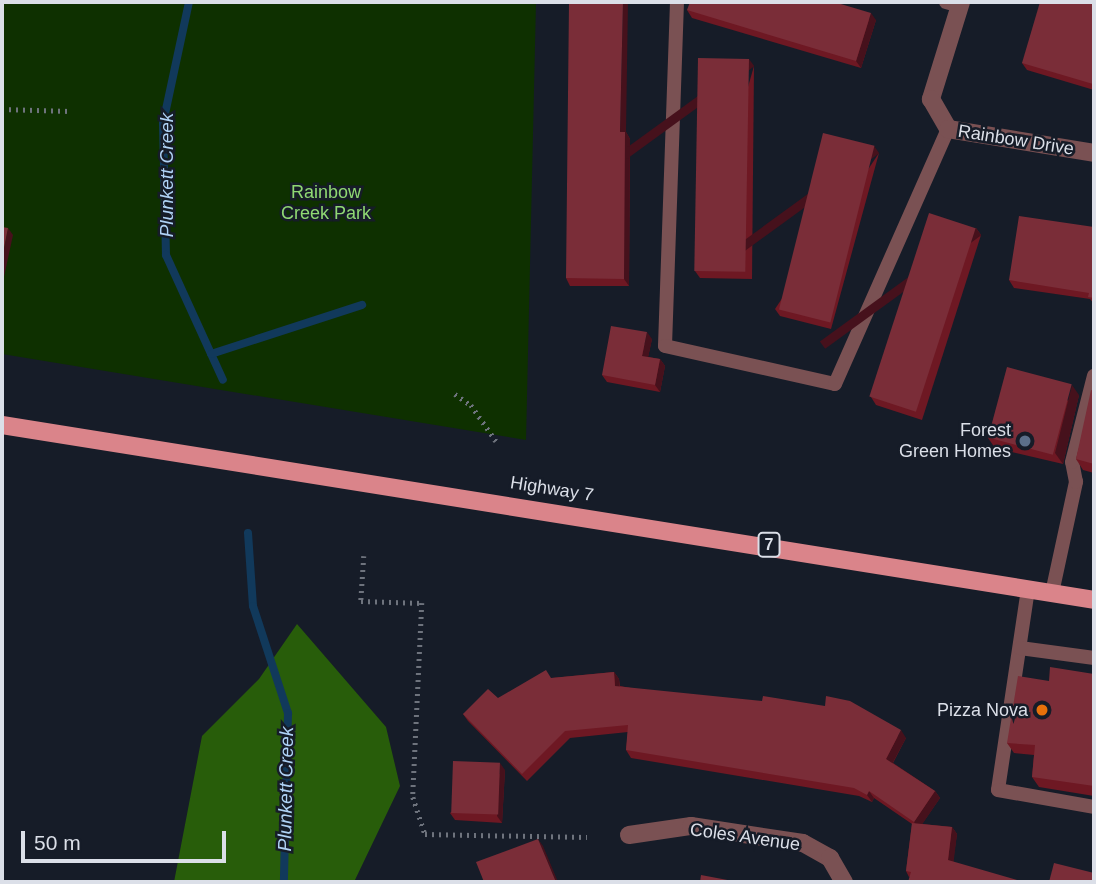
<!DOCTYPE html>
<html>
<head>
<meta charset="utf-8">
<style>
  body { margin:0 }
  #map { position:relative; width:1096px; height:884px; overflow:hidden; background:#161c28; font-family:Arial,sans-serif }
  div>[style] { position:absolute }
  .green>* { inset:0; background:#0e3000 }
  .forest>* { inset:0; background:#285d0a }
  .stream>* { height:8px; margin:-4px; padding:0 4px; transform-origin:4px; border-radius:4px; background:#11395b }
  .path>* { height:4.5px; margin-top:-2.25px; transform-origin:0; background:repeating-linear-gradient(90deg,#6e737d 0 2px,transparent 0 7px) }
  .service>* { height:14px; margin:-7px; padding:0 7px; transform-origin:7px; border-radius:7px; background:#7a5153 }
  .minor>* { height:18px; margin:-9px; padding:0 9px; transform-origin:9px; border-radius:9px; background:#7a5153 }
  .primary>* { height:18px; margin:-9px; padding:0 9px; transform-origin:9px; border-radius:9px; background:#da848a }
  .wall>* { inset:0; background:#6e1823 }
  .shaded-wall>* { inset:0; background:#46111c; transform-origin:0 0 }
  .building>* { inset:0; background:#7a2d38; transform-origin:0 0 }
  .dots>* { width:19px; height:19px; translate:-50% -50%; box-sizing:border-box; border:4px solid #161c28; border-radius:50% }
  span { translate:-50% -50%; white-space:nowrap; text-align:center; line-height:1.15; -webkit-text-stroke:5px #161c28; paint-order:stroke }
  .shield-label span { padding:2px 5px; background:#161c28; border:2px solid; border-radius:5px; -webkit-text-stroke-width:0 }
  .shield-label { font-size:16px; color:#dbdfe8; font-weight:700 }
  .street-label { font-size:18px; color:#dbdfe8 }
  .park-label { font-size:18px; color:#8fd873 }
  .poi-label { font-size:18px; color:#dbdfe8 }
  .right { translate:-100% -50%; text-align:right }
  .water-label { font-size:19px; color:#afd2f5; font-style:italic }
  .frame { position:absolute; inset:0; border:4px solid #dbdfe8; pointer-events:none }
  .scale { position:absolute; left:21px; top:831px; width:205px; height:32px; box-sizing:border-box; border:4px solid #dbdfe8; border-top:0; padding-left:9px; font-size:21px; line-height:24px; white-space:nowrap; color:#dbdfe8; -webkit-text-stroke:5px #161c28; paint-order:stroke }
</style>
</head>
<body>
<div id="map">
  <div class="green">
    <div style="clip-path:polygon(2px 2px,536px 2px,526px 440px,2px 354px)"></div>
  </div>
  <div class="forest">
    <div style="clip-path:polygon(297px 624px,386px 727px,400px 786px,354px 882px,174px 882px,202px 736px,259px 679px)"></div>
  </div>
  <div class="stream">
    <div style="left:189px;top:2px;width:124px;rotate:102.1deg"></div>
    <div style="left:163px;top:123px;width:132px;rotate:88.7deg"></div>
    <div style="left:166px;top:255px;width:137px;rotate:65.5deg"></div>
    <div style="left:211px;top:354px;width:159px;rotate:-18deg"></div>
    <div style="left:248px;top:533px;width:73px;rotate:86.1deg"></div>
    <div style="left:253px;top:606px;width:113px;rotate:71.9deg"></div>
    <div style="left:288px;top:713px;width:169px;rotate:91.4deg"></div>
  </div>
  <div class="path">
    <div style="left:2px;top:109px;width:68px;rotate:1.7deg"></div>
    <div style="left:455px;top:394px;width:19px;rotate:35deg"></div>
    <div style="left:471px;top:405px;width:44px;rotate:55.2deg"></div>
    <div style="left:364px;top:556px;width:45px;rotate:93.8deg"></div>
    <div style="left:361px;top:601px;width:61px;rotate:1.9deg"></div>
    <div style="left:422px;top:603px;width:194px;rotate:92.7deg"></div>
    <div style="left:413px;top:797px;width:39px;rotate:72deg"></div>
    <div style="left:425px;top:834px;width:162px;rotate:1.1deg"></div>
  </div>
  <div class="service">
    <div style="left:677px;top:2px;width:344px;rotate:92deg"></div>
    <div style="left:665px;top:346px;width:174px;rotate:12.6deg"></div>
    <div style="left:835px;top:384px;width:279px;rotate:-66.1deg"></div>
    <div style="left:946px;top:2px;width:15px;rotate:16deg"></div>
    <div style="left:1028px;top:589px;width:203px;rotate:98.5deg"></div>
    <div style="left:998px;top:790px;width:97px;rotate:10deg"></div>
    <div style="left:1052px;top:593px;width:114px;rotate:-77.8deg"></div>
    <div style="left:1076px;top:482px;width:20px;rotate:-101deg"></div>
    <div style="left:1072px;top:462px;width:89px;rotate:-75.7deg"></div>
    <div style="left:1020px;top:648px;width:75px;rotate:7.7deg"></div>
  </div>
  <div class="minor">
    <div style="left:961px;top:2px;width:102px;rotate:107.2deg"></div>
    <div style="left:931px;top:99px;width:34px;rotate:60deg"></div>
    <div style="left:948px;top:129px;width:148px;rotate:9.3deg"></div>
    <div style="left:629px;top:835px;width:63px;rotate:-8.3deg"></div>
    <div style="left:691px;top:826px;width:113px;rotate:8.6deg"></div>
    <div style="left:803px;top:843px;width:31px;rotate:29deg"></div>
    <div style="left:830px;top:858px;width:28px;rotate:60deg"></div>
  </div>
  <div class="primary">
    <div style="left:2px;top:425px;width:1106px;rotate:9.1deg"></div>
  </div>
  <div class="wall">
    <div style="clip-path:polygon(1094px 2px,1094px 90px,1027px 70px,1022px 63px)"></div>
    <div style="clip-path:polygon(687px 10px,876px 20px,861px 68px,692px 18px)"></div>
    <div style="clip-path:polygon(754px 66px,752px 279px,700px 278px,695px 271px)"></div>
    <div style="clip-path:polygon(626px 132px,630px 139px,629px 286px,570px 286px,566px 278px)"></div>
    <div style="clip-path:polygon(879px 153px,831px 329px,780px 316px,775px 309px)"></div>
    <div style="clip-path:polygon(1094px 227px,1094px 304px,1090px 299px,1014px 288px,1009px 280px)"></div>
    <div style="clip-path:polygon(976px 228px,981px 235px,922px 420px,876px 405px,871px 397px)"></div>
    <div style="clip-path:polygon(652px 339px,648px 357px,660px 359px,665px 366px,660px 392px,607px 382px,602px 375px)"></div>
    <div style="clip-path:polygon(1094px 391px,1094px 473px,1083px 470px,1076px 459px)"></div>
    <div style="clip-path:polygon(1079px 395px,1063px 464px,995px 448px,988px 438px)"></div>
    <div style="clip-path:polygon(614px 672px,619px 679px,620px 686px,906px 738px,893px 763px,935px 791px,940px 798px,922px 824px,952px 827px,957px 834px,953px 861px,909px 877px,906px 871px,912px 824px,874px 798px,872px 802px,859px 796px,631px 758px,626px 750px,628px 732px,570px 738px,527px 781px,468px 721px,463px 714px,498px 698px,552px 678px)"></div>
    <div style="clip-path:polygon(1094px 674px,1094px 796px,1039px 787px,1032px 777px,1034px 755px,1014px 753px,1007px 743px,1049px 681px)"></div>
    <div style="clip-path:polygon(505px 770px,502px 823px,455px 820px,450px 813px)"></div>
  </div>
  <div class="shaded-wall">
    <div style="clip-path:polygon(623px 2px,628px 2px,626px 132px,630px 139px,629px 286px,624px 279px,620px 132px)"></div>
    <div style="clip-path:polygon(871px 13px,876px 20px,861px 68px,856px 61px)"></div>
    <div style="left:749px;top:59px;width:9px;height:212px;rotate:54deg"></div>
    <div style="left:874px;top:146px;width:9px;height:182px;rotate:54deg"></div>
    <div style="clip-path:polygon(8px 228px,13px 235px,4px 277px,2px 273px,2px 258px)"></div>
    <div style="left:976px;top:228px;width:9px;height:193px;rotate:54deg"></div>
    <div style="clip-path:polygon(647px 332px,652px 339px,647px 363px,642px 356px)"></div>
    <div style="clip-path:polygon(660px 359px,665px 366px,660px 392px,655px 385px)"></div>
    <div style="clip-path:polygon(1072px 385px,1079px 395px,1063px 464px,1055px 453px)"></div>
    <div style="clip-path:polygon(614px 672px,619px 679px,620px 693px,615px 686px)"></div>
    <div style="clip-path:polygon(901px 730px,906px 738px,891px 766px,886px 759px)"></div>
    <div style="clip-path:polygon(500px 763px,505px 770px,502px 823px,497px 816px)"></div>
    <div style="clip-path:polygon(869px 791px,874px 798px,872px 802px,867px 795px)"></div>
    <div style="clip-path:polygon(935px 791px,940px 798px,919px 829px,914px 822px)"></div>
    <div style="clip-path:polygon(952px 827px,957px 834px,953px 867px,948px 860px)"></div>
    <div style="clip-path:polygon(538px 839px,543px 846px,558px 882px,556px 882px)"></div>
  </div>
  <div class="building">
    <div style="clip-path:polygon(569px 2px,623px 2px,620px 132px,625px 132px,624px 279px,566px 278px)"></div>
    <div style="clip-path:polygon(690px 2px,834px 2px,871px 13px,856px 61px,687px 10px)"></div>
    <div style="clip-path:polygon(1040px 2px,1094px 2px,1094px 79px,1093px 84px,1022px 63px)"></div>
    <div style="left:698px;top:58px;width:51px;height:213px;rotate:1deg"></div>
    <div style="left:823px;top:133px;width:53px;height:182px;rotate:14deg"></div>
    <div style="left:929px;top:213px;width:49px;height:193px;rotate:18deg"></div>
    <div style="clip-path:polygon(1019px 216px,1094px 227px,1094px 298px,1088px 297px,1089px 293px,1009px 280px)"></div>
    <div style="clip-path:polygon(2px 227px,8px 228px,2px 258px)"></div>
    <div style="clip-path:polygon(611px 326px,647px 332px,642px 356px,660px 359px,655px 385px,602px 375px)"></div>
    <div style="left:1007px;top:367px;width:67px;height:73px;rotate:15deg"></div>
    <div style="clip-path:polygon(1091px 390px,1094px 391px,1094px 464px,1076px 459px)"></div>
    <div style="clip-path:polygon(1050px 667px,1094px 674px,1094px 786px,1032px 777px,1035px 745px,1007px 743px,1018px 676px,1049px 681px)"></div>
    <div style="clip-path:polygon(546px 670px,551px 678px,614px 672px,615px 686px,762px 701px,763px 696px,825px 706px,826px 696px,850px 701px,901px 730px,886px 759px,935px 791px,914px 822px,869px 791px,867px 795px,854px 788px,626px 750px,628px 725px,565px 731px,522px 774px,463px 714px,488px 689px,498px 698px)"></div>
    <div style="left:453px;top:761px;width:47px;height:52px;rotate:2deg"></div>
    <div style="clip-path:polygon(912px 823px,952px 827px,948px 860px,1024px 882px,908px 882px,911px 872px,906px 871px)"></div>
    <div style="clip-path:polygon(538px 839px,556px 882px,484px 882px,476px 862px)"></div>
    <div style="clip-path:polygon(1054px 863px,1094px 873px,1094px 882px,1049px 882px)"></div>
    <div style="clip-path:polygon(701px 875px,738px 882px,700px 882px)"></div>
  </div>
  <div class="dots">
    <div style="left:1025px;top:441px;background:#5c6f8a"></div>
    <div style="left:1042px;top:710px;background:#e8710a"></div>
  </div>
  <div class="shield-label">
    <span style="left:769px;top:545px">7</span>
  </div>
  <div class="street-label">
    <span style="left:1016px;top:140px;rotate:9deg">Rainbow Drive</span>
    <span style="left:552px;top:489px;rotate:9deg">Highway 7</span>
    <span style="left:745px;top:837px;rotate:8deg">Coles Avenue</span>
  </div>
  <div class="park-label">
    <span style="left:326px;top:203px">Rainbow<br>Creek Park</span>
  </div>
  <div class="poi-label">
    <span class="right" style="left:1011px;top:441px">Forest<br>Green Homes</span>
    <span class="right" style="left:1028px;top:710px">Pizza Nova</span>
  </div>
  <div class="water-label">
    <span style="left:167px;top:175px;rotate:-90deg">Plunkett Creek</span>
    <span style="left:286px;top:789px;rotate:-89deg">Plunkett Creek</span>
  </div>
  <div class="frame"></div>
  <div class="scale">50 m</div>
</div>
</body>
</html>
